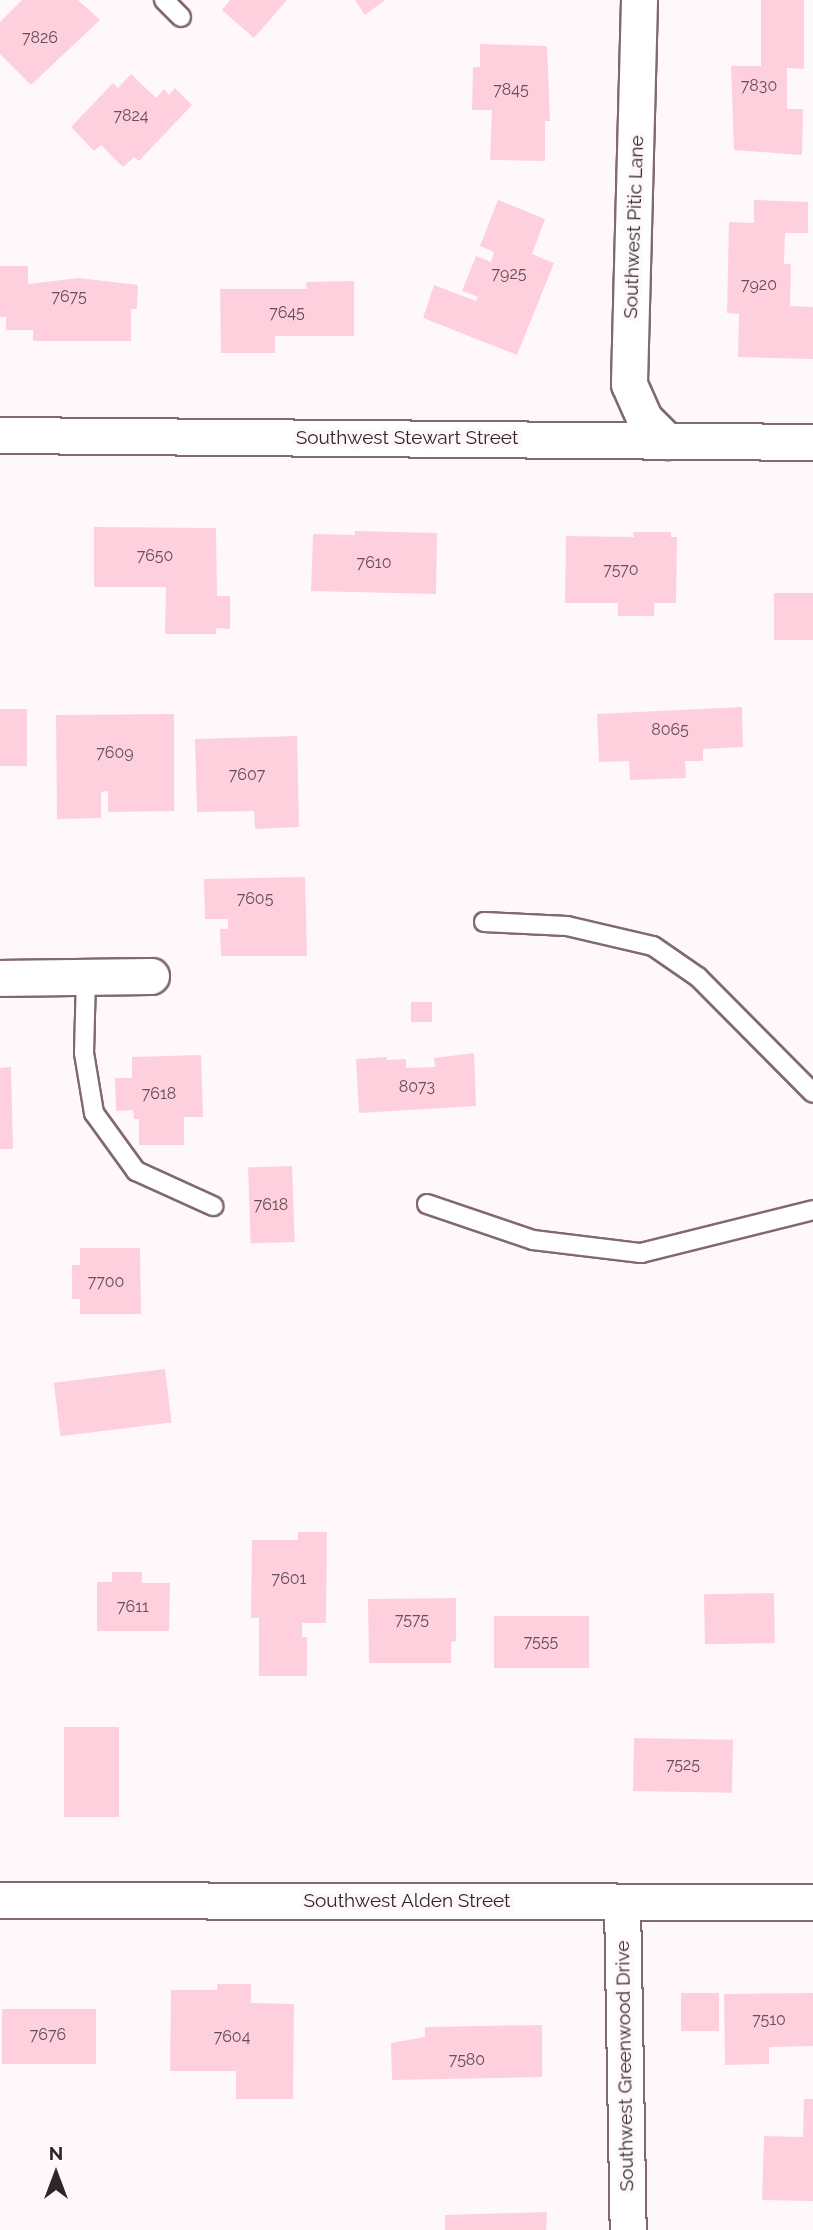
<!DOCTYPE html>
<html>
<head>
<meta charset="utf-8">
<style>
  body { margin:0 }
  #map { position:relative; width:813px; height:2230px; overflow:hidden; background:#fef8fa; font-family:Raleway,sans-serif }
  div>[style] { position:absolute }
  .building>* { inset:0; background:#fed0dd; transform-origin:0 0 }
  .roads { filter:drop-shadow(2px 0 #816970) drop-shadow(-2px 0 #816970) drop-shadow(0 2px #816970) drop-shadow(0 -2px #816970) }
  .service>* { height:18px; margin:-9px; padding:0 9px; transform-origin:9px; border-radius:9px; background:#fff }
  .minor>* { height:35px; margin:-17.5px; padding:0 17.5px; transform-origin:17.5px; border-radius:17.5px; background:#fff }
  span { translate:-50% -50%; white-space:nowrap; text-align:center; line-height:1.15; -webkit-text-stroke:7px #fef8fa; paint-order:stroke }
  .number-label { font-size:16px; color:#645056 }
  .number-label span { -webkit-text-stroke-width:0 }
  .street-label { font-size:19px; color:#302629 }
  .north { position:absolute; left:21px; top:2139px; width:70px; height:70px; -webkit-text-stroke:5px #fef8fa; paint-order:stroke; rotate:0deg; font-size:19px; font-weight:700; line-height:28px; text-align:center; color:#302629 }
  .north::after { content:''; display:block; margin:auto; width:24px; height:32px; background:#302629; clip-path:polygon(50% 0,100% 100%,50% 72%,0 100%) }
</style>
</head>
<body>
<div id="map">
  <div class="building">
    <div style="clip-path:polygon(22px 0,78px 0,100px 20px,31px 85px,0 54px,0 22px)"></div>
    <div style="clip-path:polygon(230px 0,287px 0,254px 38px,222px 10px)"></div>
    <div style="clip-path:polygon(355px 0,385px 0,365px 15px)"></div>
    <div style="clip-path:polygon(761px 0,804px 0,804px 69px,787px 68px,787px 109px,803px 109px,802px 155px,734px 150px,731px 66px,761px 66px)"></div>
    <div style="clip-path:polygon(480px 44px,547px 46px,550px 121px,545px 121px,545px 161px,490px 160px,492px 110px,472px 110px,473px 67px,480px 67px)"></div>
    <div style="clip-path:polygon(131px 74px,156px 98px,164px 89px,169px 95px,175px 88px,192px 105px,139px 161px,134px 157px,123px 167px,101px 145px,94px 151px,71px 127px,113px 83px,118px 88px)"></div>
    <div style="clip-path:polygon(498px 200px,545px 219px,532px 254px,554px 263px,517px 355px,423px 318px,434px 285px,476px 301px,478px 297px,462px 291px,476px 256px,491px 262px,494px 252px,480px 246px)"></div>
    <div style="clip-path:polygon(754px 200px,808px 202px,808px 233px,785px 233px,784px 264px,791px 264px,790px 306px,813px 307px,813px 359px,738px 357px,739px 314px,727px 313px,729px 222px,754px 223px)"></div>
    <div style="clip-path:polygon(0 266px,28px 266px,28px 284px,79px 278px,138px 285px,137px 309px,131px 309px,131px 341px,33px 341px,33px 330px,6px 330px,6px 317px,0 317px)"></div>
    <div style="clip-path:polygon(354px 281px,354px 336px,275px 336px,275px 353px,221px 353px,220px 289px,307px 289px,306px 282px)"></div>
    <div style="clip-path:polygon(94px 527px,216px 528px,217px 596px,230px 596px,230px 629px,216px 628px,216px 634px,165px 634px,166px 587px,94px 587px)"></div>
    <div style="clip-path:polygon(355px 531px,437px 533px,436px 594px,311px 591px,313px 534px,355px 535px)"></div>
    <div style="clip-path:polygon(633px 532px,671px 532px,671px 537px,677px 537px,676px 603px,654px 603px,654px 616px,618px 616px,618px 603px,565px 603px,566px 536px,634px 537px)"></div>
    <div style="left:813px;top:593px;width:47px;height:39px;rotate:90deg"></div>
    <div style="clip-path:polygon(742px 707px,743px 747px,703px 749px,703px 761px,685px 761px,686px 778px,630px 780px,629px 761px,599px 762px,597px 714px)"></div>
    <div style="left:0;top:709px;width:27px;height:57px"></div>
    <div style="clip-path:polygon(174px 714px,174px 811px,108px 812px,108px 791px,101px 792px,101px 818px,57px 819px,56px 715px)"></div>
    <div style="clip-path:polygon(297px 736px,299px 827px,255px 829px,254px 811px,197px 812px,195px 739px)"></div>
    <div style="clip-path:polygon(305px 877px,307px 956px,221px 956px,220px 929px,228px 929px,228px 919px,205px 919px,204px 879px)"></div>
    <div style="left:411px;top:1002px;width:21px;height:20px"></div>
    <div style="clip-path:polygon(474px 1053px,476px 1106px,359px 1113px,356px 1059px,387px 1057px,387px 1060px,406px 1059px,406px 1068px,435px 1067px,434px 1058px)"></div>
    <div style="clip-path:polygon(201px 1055px,203px 1117px,184px 1117px,184px 1145px,139px 1145px,139px 1119px,134px 1119px,133px 1110px,116px 1111px,115px 1078px,132px 1078px,132px 1057px)"></div>
    <div style="clip-path:polygon(11px 1067px,13px 1149px,0 1149px,0 1068px)"></div>
    <div style="left:292px;top:1166px;width:76px;height:44px;rotate:88deg"></div>
    <div style="clip-path:polygon(80px 1248px,140px 1248px,141px 1314px,80px 1314px,80px 1299px,72px 1299px,72px 1265px,80px 1265px)"></div>
    <div style="left:165px;top:1369px;width:54px;height:112px;rotate:83deg"></div>
    <div style="clip-path:polygon(298px 1532px,327px 1532px,326px 1623px,302px 1623px,302px 1637px,307px 1637px,307px 1676px,259px 1676px,259px 1618px,251px 1618px,252px 1540px,298px 1540px)"></div>
    <div style="clip-path:polygon(112px 1572px,142px 1572px,142px 1583px,170px 1583px,169px 1631px,97px 1631px,97px 1582px,112px 1582px)"></div>
    <div style="left:774px;top:1593px;width:50px;height:70px;rotate:89deg"></div>
    <div style="clip-path:polygon(456px 1598px,456px 1641px,451px 1642px,451px 1663px,369px 1663px,368px 1599px)"></div>
    <div style="left:494px;top:1616px;width:95px;height:52px"></div>
    <div style="left:64px;top:1727px;width:55px;height:90px"></div>
    <div style="left:634px;top:1738px;width:99px;height:53px;rotate:1deg"></div>
    <div style="clip-path:polygon(217px 1984px,251px 1984px,251px 2003px,294px 2004px,293px 2099px,236px 2099px,236px 2071px,170px 2071px,171px 1990px,217px 1990px)"></div>
    <div style="left:681px;top:1993px;width:38px;height:38px"></div>
    <div style="clip-path:polygon(813px 1993px,813px 2046px,769px 2047px,769px 2064px,725px 2065px,724px 1994px)"></div>
    <div style="left:96px;top:2009px;width:55px;height:94px;rotate:90deg"></div>
    <div style="clip-path:polygon(542px 2025px,542px 2077px,392px 2080px,391px 2043px,425px 2037px,425px 2027px)"></div>
    <div style="clip-path:polygon(804px 2099px,813px 2099px,813px 2201px,762px 2200px,764px 2136px,803px 2137px)"></div>
    <div style="clip-path:polygon(547px 2212px,546px 2230px,445px 2230px,445px 2215px)"></div>
  </div>
  <div class="roads">
    <div class="service">
      <div style="left:164px;top:0;width:24px;rotate:45deg"></div>
      <div style="left:484px;top:922px;width:83px;rotate:2.8deg"></div>
      <div style="left:567px;top:926px;width:88px;rotate:13.1deg"></div>
      <div style="left:653px;top:946px;width:55px;rotate:34.6deg"></div>
      <div style="left:698px;top:977px;width:163px;rotate:45.2deg"></div>
      <div style="left:86px;top:977px;width:76px;rotate:91.5deg"></div>
      <div style="left:84px;top:1053px;width:61px;rotate:80.5deg"></div>
      <div style="left:94px;top:1113px;width:72px;rotate:54.1deg"></div>
      <div style="left:136px;top:1171px;width:85px;rotate:24.4deg"></div>
      <div style="left:427px;top:1204px;width:112px;rotate:18.8deg"></div>
      <div style="left:533px;top:1240px;width:109px;rotate:6.9deg"></div>
      <div style="left:641px;top:1253px;width:177px;rotate:-14deg"></div>
    </div>
    <div class="minor">
      <div style="left:639px;top:0;width:384px;rotate:91.5deg"></div>
      <div style="left:629px;top:384px;width:37px;rotate:66deg"></div>
      <div style="left:644px;top:418px;width:33px;rotate:45deg"></div>
      <div style="left:0;top:435px;width:813px;rotate:0.49deg"></div>
      <div style="left:0;top:978px;width:151px;rotate:-0.8deg"></div>
      <div style="left:0;top:1900px;width:813px;rotate:0.14deg"></div>
      <div style="left:622px;top:1902px;width:328px;rotate:89deg"></div>
    </div>
  </div>
  <div class="number-label">
    <span style="left:40px;top:38px">7826</span>
    <span style="left:759px;top:86px">7830</span>
    <span style="left:511px;top:90px">7845</span>
    <span style="left:131px;top:116px">7824</span>
    <span style="left:509px;top:274px">7925</span>
    <span style="left:759px;top:285px">7920</span>
    <span style="left:69px;top:297px">7675</span>
    <span style="left:287px;top:313px">7645</span>
    <span style="left:155px;top:556px">7650</span>
    <span style="left:374px;top:563px">7610</span>
    <span style="left:621px;top:570px">7570</span>
    <span style="left:670px;top:730px">8065</span>
    <span style="left:115px;top:753px">7609</span>
    <span style="left:247px;top:775px">7607</span>
    <span style="left:255px;top:899px">7605</span>
    <span style="left:417px;top:1087px">8073</span>
    <span style="left:159px;top:1094px">7618</span>
    <span style="left:271px;top:1205px">7618</span>
    <span style="left:106px;top:1282px">7700</span>
    <span style="left:289px;top:1579px">7601</span>
    <span style="left:133px;top:1607px">7611</span>
    <span style="left:412px;top:1620px">7575</span>
    <span style="left:541px;top:1642px">7555</span>
    <span style="left:683px;top:1765px">7525</span>
    <span style="left:769px;top:2020px">7510</span>
    <span style="left:48px;top:2035px">7676</span>
    <span style="left:232px;top:2037px">7604</span>
    <span style="left:467px;top:2060px">7580</span>
  </div>
  <div class="street-label">
    <span style="left:634px;top:227px;rotate:-88deg">Southwest Pitic Lane</span>
    <span style="left:407px;top:438px">Southwest Stewart Street</span>
    <span style="left:407px;top:1901px">Southwest Alden Street</span>
    <span style="left:625px;top:2066px;rotate:-91deg">Southwest Greenwood Drive</span>
  </div>
  <div class="north">N</div>
</div>
</body>
</html>
